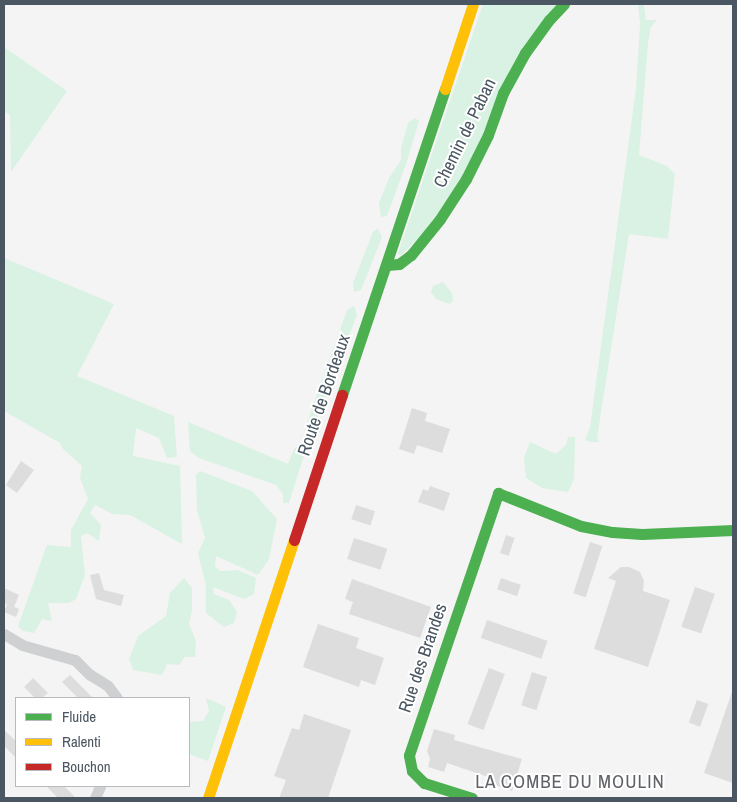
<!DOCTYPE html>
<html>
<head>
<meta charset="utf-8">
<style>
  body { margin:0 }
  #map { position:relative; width:737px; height:802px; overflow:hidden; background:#f4f4f4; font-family:"Archivo Narrow",sans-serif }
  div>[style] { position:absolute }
  .green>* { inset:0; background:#d9f2e3 }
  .building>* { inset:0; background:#ddddde; transform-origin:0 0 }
  .street>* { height:11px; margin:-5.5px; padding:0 5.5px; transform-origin:5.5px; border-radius:5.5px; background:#ced0d2 }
  .fast>* { height:11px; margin:-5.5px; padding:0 5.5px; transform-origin:5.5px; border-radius:5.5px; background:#4caf50 }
  .slow>* { height:11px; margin:-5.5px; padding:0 5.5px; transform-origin:5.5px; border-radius:5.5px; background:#ffc107 }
  .jam>* { height:11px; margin:-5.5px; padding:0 5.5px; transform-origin:5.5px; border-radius:5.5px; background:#c62828 }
  span { translate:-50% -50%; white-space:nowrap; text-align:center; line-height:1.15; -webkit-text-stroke:4px #fff; paint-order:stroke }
  .street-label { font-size:18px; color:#4a5661 }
  .neighbourhood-label { font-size:19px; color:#5f6368; letter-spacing:1px }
  .frame { position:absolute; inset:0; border:5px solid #4a5661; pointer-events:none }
  .legend { position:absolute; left:15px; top:697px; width:175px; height:90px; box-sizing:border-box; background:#fff; border:1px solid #b7bbc0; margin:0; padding:6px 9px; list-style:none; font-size:15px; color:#4a5661 }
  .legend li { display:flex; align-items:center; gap:10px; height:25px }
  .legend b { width:25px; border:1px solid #b7bbc0 }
</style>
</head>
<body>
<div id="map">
  <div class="green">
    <div style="clip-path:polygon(483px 4px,565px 4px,549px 20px,439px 218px,400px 256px,398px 253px)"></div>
    <div style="clip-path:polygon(638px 4px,644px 4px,646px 20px,657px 20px,651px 27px,648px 43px,639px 155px,667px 166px,675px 174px,668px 239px,629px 234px,597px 438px,599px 442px,591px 442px,585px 440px,590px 427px,636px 89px,640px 24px)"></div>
    <div style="clip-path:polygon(4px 47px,67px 91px,11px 172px,10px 115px,4px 111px)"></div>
    <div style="clip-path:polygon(415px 118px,419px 121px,406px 164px,387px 216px,381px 217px,379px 203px,389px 178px,401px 160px,401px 149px,408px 123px)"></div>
    <div style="clip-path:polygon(378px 228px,382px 237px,361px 290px,354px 292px,353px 283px,373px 232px)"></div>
    <div style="clip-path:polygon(4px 258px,114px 304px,77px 376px,174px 416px,177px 457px,167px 458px,159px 438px,136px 428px,133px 456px,180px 466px,182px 544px,130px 515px,112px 514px,95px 505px,90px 513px,101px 525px,99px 541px,87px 533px,81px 536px,85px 575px,76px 599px,69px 603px,48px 603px,52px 621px,42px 619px,34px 633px,23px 631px,18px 626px,47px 545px,71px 547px,71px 530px,88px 499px,80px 478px,82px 466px,62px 448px,60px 443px,4px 411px)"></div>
    <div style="clip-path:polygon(443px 282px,452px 293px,453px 301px,449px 304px,436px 299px,431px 292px,433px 286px)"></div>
    <div style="clip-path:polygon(354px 306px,357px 315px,313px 430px,309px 434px,305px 429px,322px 380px,347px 310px)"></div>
    <div style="clip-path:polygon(188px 422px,288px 464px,294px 449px,301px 443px,307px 446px,289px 503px,283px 503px,283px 494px,276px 485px,199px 458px,190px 451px)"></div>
    <div style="clip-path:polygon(568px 437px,575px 437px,574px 479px,568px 492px,542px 488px,526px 478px,524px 458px,530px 442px,556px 454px,566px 445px)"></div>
    <div style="clip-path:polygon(200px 471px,252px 491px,277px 519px,269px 559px,258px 575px,216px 556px,215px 566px,220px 571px,237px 570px,256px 578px,254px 594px,244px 599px,213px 587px,214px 594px,229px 600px,237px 612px,234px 623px,224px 627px,206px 613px,206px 585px,198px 553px,205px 538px,197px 510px,196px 475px)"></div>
    <div style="clip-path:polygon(184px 578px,192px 588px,192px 610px,189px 624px,196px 641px,195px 657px,185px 657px,179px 665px,167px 664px,162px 675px,133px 670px,129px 659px,138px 636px,166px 616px,170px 593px)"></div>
    <div style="clip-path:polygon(206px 698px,226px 707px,208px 761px,189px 754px,189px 722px,203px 721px,209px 711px)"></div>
  </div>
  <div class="building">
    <div style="clip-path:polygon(412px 408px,427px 413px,425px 421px,450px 429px,442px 453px,417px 445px,414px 454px,399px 449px)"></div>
    <div style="clip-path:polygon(21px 461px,34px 470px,17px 493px,6px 485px)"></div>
    <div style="clip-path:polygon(430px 486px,450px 493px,444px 511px,418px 502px,423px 489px,428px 491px)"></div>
    <div style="left:356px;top:505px;width:20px;height:15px;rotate:18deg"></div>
    <div style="left:506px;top:535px;width:9px;height:19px;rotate:18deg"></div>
    <div style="left:354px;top:538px;width:35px;height:22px;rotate:18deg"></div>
    <div style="left:590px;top:542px;width:13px;height:54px;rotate:18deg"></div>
    <div style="clip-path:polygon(621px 567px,629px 567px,640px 572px,644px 581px,643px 591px,670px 600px,648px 667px,594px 649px,616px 581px,608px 578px)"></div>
    <div style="clip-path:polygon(99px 573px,104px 590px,124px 595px,121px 606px,96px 599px,90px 575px)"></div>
    <div style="left:501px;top:578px;width:21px;height:12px;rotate:19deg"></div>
    <div style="clip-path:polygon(352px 579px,431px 607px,420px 638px,349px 614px,353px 602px,345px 599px)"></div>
    <div style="left:695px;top:587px;width:21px;height:42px;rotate:19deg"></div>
    <div style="clip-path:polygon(4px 588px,19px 595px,14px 607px,19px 609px,16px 617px,4px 612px,7px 604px,4px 603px)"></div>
    <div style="left:487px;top:620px;width:64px;height:19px;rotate:19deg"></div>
    <div style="clip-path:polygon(318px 624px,359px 638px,356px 648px,384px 658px,375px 685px,361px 680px,359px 687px,303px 667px)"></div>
    <div style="left:489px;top:668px;width:17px;height:60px;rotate:21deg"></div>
    <div style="left:532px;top:672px;width:16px;height:35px;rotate:18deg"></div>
    <div style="clip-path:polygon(70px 675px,93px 698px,78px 698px,62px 682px)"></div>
    <div style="clip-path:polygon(33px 678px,48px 693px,42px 698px,35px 698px,24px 687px)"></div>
    <div style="clip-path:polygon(732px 692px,733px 692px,733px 783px,704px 773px)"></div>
    <div style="left:697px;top:700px;width:12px;height:24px;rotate:20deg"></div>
    <div style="clip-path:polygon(304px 714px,351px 730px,328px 798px,279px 798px,286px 780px,274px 776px,292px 728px,299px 730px)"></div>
    <div style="clip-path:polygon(434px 729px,455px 735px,454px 740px,522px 759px,512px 791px,489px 783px,491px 778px,447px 763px,444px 772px,428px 767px,430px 759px,427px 751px)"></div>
    <div style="clip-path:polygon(4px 730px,16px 741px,16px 758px,4px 746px)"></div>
    <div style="clip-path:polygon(46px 786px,64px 786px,76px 798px,58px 798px)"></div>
  </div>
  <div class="street">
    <div style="left:4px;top:634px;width:21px;rotate:31deg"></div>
    <div style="left:22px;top:645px;width:55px;rotate:15.8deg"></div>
    <div style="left:75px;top:660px;width:20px;rotate:45deg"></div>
    <div style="left:89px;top:674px;width:22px;rotate:32deg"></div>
    <div style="left:108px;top:686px;width:15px;rotate:53deg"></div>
    <div style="left:95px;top:798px;width:13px;rotate:-67deg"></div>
  </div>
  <div class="fast">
    <div style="left:387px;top:265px;width:12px;rotate:-5deg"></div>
    <div style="left:399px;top:264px;width:15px;rotate:-37deg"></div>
    <div style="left:411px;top:255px;width:46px;rotate:-51.1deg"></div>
    <div style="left:440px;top:219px;width:48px;rotate:-57deg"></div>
    <div style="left:466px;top:179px;width:49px;rotate:-63.4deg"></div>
    <div style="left:488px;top:135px;width:45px;rotate:-70.3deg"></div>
    <div style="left:503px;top:93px;width:46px;rotate:-61.2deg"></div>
    <div style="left:525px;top:53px;width:41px;rotate:-54deg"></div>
    <div style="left:549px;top:20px;width:22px;rotate:-47deg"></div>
    <div style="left:342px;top:395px;width:323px;rotate:-71.4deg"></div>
    <div style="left:472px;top:798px;width:50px;rotate:-162.6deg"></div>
    <div style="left:424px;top:783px;width:17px;rotate:-135deg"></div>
    <div style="left:412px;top:771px;width:16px;rotate:-101deg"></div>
    <div style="left:409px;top:755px;width:277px;rotate:-71.2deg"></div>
    <div style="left:498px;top:493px;width:89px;rotate:21.7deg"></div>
    <div style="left:581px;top:526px;width:32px;rotate:11deg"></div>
    <div style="left:612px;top:532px;width:30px;rotate:4deg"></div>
    <div style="left:642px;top:534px;width:91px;rotate:-2.5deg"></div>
  </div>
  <div class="slow">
    <div style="left:445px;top:89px;width:89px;rotate:-71.8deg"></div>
    <div style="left:208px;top:798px;width:272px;rotate:-71.6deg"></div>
  </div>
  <div class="jam">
    <div style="left:294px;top:540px;width:153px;rotate:-71.7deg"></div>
  </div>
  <div class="street-label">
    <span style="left:465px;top:133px;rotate:-64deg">Chemin de Paban</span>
    <span style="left:324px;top:395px;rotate:-71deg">Route de Bordeaux</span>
    <span style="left:423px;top:658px;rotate:-71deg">Rue des Brandes</span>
  </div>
  <div class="neighbourhood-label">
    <span style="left:570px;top:782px">LA COMBE DU MOULIN</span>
  </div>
  <div class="frame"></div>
  <ul class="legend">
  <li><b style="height:6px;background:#4caf50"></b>Fluide</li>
  <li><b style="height:6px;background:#ffc107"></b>Ralenti</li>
  <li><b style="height:6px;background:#c62828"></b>Bouchon</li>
  </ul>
</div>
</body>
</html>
